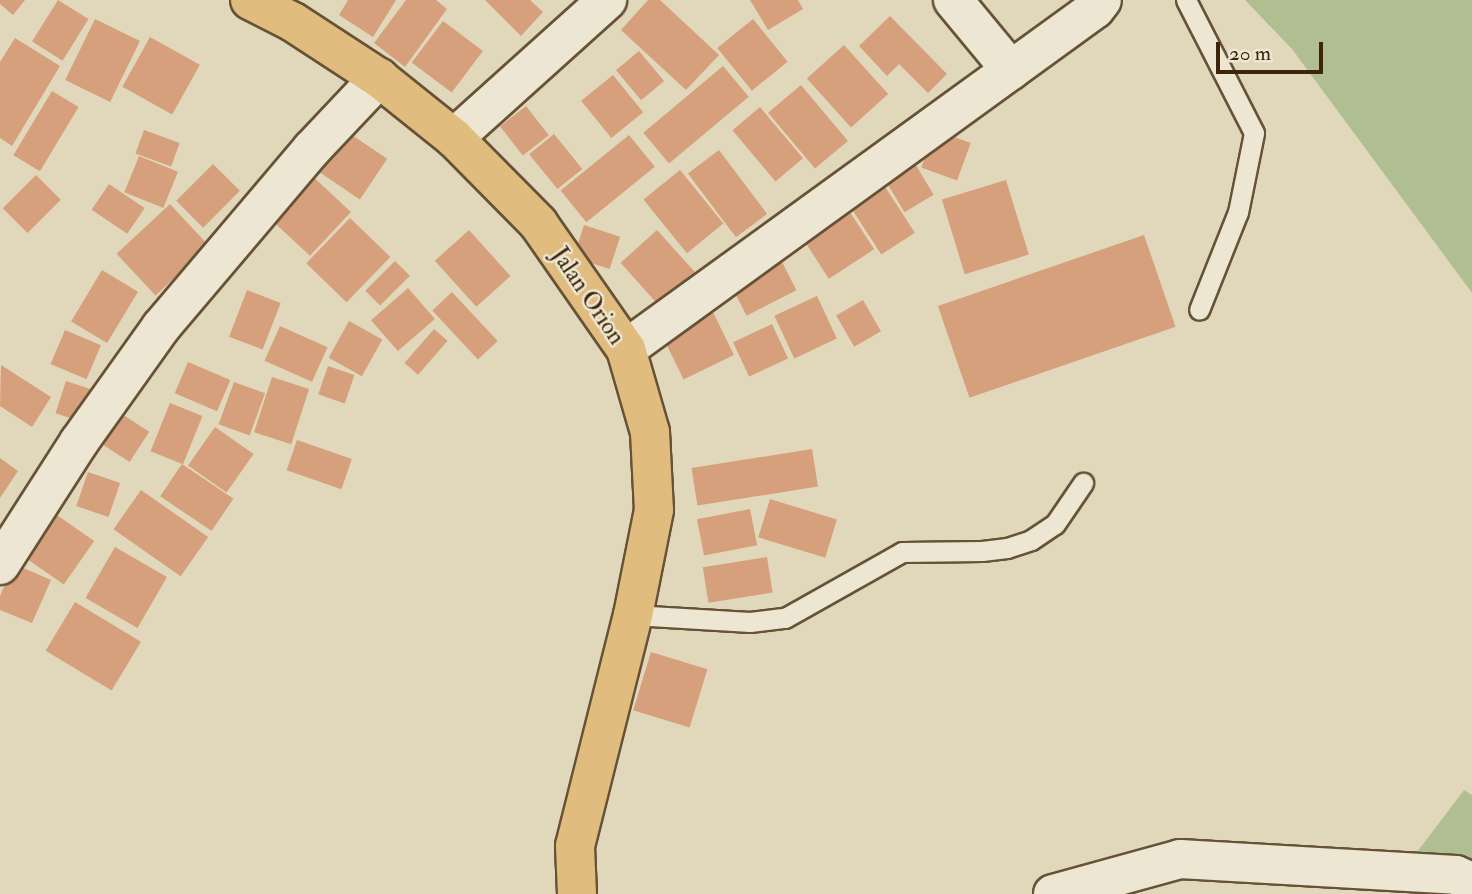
<!DOCTYPE html>
<html>
<head>
<meta charset="utf-8">
<style>
  body { margin:0 }
  #map { position:relative; width:1472px; height:894px; overflow:hidden; background:#e1d8bb; font-family:"IM FELL Double Pica",serif }
  div>[style] { position:absolute }
  .green>* { inset:0; background:#b0bf92 }
  .building>* { inset:0; background:#d5a07b; transform-origin:0 0 }
  .roads { filter:drop-shadow(2px 0 #675236) drop-shadow(-2px 0 #675236) drop-shadow(0 2px #675236) drop-shadow(0 -2px #675236) }
  .service>* { height:19px; margin:-9.5px; padding:0 9.5px; transform-origin:9.5px; border-radius:9.5px; background:#ece6d3 }
  .minor>* { height:38px; margin:-19px; padding:0 19px; transform-origin:19px; border-radius:19px; background:#ece6d3 }
  .trunk>* { height:38px; margin:-19px; padding:0 19px; transform-origin:19px; border-radius:19px; background:#e0bc7e }
  span { translate:-50% -50%; white-space:nowrap; text-align:center; line-height:1.15; -webkit-text-stroke:5px #ece6d3; paint-order:stroke }
  .street-label { font-size:24px; color:#3e250a }
  .scale { position:absolute; left:1216px; top:42px; width:107px; height:32px; box-sizing:border-box; border:4px solid #3e250a; border-top:0; padding-left:9px; font-size:21px; line-height:24px; white-space:nowrap; color:#3e250a; -webkit-text-stroke:5px #ece6d3; paint-order:stroke }
</style>
</head>
<body>
<div id="map">
  <div class="green">
    <div style="clip-path:polygon(1245px 0,1472px 0,1472px 293px,1292px 49px)"></div>
    <div style="clip-path:polygon(1464px 790px,1472px 795px,1472px 894px,1443px 894px,1408px 864px)"></div>
  </div>
  <div class="building">
    <div style="clip-path:polygon(0 0,25px 0,13px 15px,0 4px)"></div>
    <div style="left:58px;top:0;width:36px;height:49px;rotate:32deg"></div>
    <div style="clip-path:polygon(348px 0,396px 0,373px 37px,339px 15px)"></div>
    <div style="clip-path:polygon(406px 0,436px 0,447px 9px,405px 67px,374px 43px)"></div>
    <div style="clip-path:polygon(485px 0,530px 0,543px 12px,521px 36px)"></div>
    <div style="clip-path:polygon(648px 0,660px 0,719px 55px,686px 90px,621px 30px)"></div>
    <div style="clip-path:polygon(750px 0,798px 0,803px 9px,768px 30px)"></div>
    <div style="clip-path:polygon(890px 16px,947px 74px,928px 93px,899px 64px,887px 76px,859px 46px)"></div>
    <div style="left:95px;top:19px;width:50px;height:68px;rotate:26deg"></div>
    <div style="left:753px;top:19px;width:55px;height:46px;rotate:51deg"></div>
    <div style="left:443px;top:21px;width:50px;height:52px;rotate:37deg"></div>
    <div style="left:150px;top:37px;width:57px;height:57px;rotate:29deg"></div>
    <div style="clip-path:polygon(15px 38px,60px 66px,12px 146px,0 138px,0 62px)"></div>
    <div style="left:844px;top:45px;width:66px;height:50px;rotate:48deg"></div>
    <div style="left:639px;top:51px;width:39px;height:30px;rotate:50deg"></div>
    <div style="left:723px;top:66px;width:40px;height:104px;rotate:50deg"></div>
    <div style="left:613px;top:75px;width:48px;height:41px;rotate:51deg"></div>
    <div style="left:801px;top:85px;width:73px;height:43px;rotate:50deg"></div>
    <div style="left:52px;top:91px;width:31px;height:75px;rotate:31deg"></div>
    <div style="left:526px;top:106px;width:37px;height:33px;rotate:52deg"></div>
    <div style="left:760px;top:107px;width:67px;height:36px;rotate:50deg"></div>
    <div style="left:340px;top:127px;width:57px;height:49px;rotate:34deg"></div>
    <div style="left:144px;top:130px;width:38px;height:25px;rotate:20deg"></div>
    <div style="left:935px;top:130px;width:38px;height:40px;rotate:20deg"></div>
    <div style="left:554px;top:134px;width:45px;height:32px;rotate:51deg"></div>
    <div style="left:629px;top:135px;width:41px;height:88px;rotate:51deg"></div>
    <div style="left:719px;top:150px;width:80px;height:39px;rotate:53deg"></div>
    <div style="left:139px;top:156px;width:42px;height:39px;rotate:22deg"></div>
    <div style="left:911px;top:157px;width:44px;height:34px;rotate:59deg"></div>
    <div style="left:213px;top:164px;width:38px;height:52px;rotate:45deg"></div>
    <div style="left:680px;top:170px;width:69px;height:47px;rotate:51deg"></div>
    <div style="left:307px;top:171px;width:60px;height:60px;rotate:43deg"></div>
    <div style="left:36px;top:175px;width:35px;height:47px;rotate:45deg"></div>
    <div style="left:880px;top:179px;width:64px;height:40px;rotate:57deg"></div>
    <div style="left:1006px;top:180px;width:78px;height:67px;rotate:73deg"></div>
    <div style="left:109px;top:184px;width:43px;height:31px;rotate:34deg"></div>
    <div style="left:170px;top:204px;width:57px;height:73px;rotate:47deg"></div>
    <div style="left:848px;top:209px;width:48px;height:54px;rotate:57deg"></div>
    <div style="left:350px;top:218px;width:56px;height:63px;rotate:44deg"></div>
    <div style="left:584px;top:225px;width:38px;height:34px;rotate:18deg"></div>
    <div style="left:469px;top:230px;width:62px;height:46px;rotate:48deg"></div>
    <div style="left:657px;top:230px;width:59px;height:49px;rotate:48deg"></div>
    <div style="left:1144px;top:235px;width:97px;height:218px;rotate:71deg"></div>
    <div style="left:781px;top:260px;width:34px;height:56px;rotate:63deg"></div>
    <div style="left:395px;top:261px;width:21px;height:42px;rotate:45deg"></div>
    <div style="left:102px;top:270px;width:42px;height:60px;rotate:31deg"></div>
    <div style="left:408px;top:288px;width:41px;height:49px;rotate:49deg"></div>
    <div style="left:247px;top:290px;width:36px;height:50px;rotate:21deg"></div>
    <div style="left:452px;top:292px;width:67px;height:27px;rotate:47deg"></div>
    <div style="left:817px;top:296px;width:47px;height:47px;rotate:65deg"></div>
    <div style="left:863px;top:300px;width:36px;height:31px;rotate:60deg"></div>
    <div style="left:712px;top:310px;width:50px;height:56px;rotate:64deg"></div>
    <div style="left:349px;top:321px;width:38px;height:42px;rotate:29deg"></div>
    <div style="left:772px;top:324px;width:38px;height:43px;rotate:65deg"></div>
    <div style="left:280px;top:326px;width:52px;height:38px;rotate:24deg"></div>
    <div style="left:434px;top:329px;width:18px;height:45px;rotate:41deg"></div>
    <div style="left:65px;top:330px;width:39px;height:37px;rotate:23deg"></div>
    <div style="left:188px;top:362px;width:46px;height:34px;rotate:23deg"></div>
    <div style="clip-path:polygon(1px 365px,51px 397px,32px 427px,0 406px)"></div>
    <div style="left:328px;top:366px;width:28px;height:30px;rotate:19deg"></div>
    <div style="left:272px;top:377px;width:39px;height:58px;rotate:18deg"></div>
    <div style="left:66px;top:381px;width:29px;height:34px;rotate:18deg"></div>
    <div style="left:234px;top:382px;width:33px;height:45px;rotate:20deg"></div>
    <div style="left:170px;top:403px;width:35px;height:52px;rotate:22deg"></div>
    <div style="left:114px;top:409px;width:42px;height:36px;rotate:33deg"></div>
    <div style="left:215px;top:427px;width:47px;height:47px;rotate:35deg"></div>
    <div style="left:297px;top:440px;width:58px;height:32px;rotate:19deg"></div>
    <div style="left:812px;top:449px;width:38px;height:122px;rotate:81deg"></div>
    <div style="clip-path:polygon(0 458px,18px 471px,0 498px)"></div>
    <div style="left:182px;top:464px;width:62px;height:39px;rotate:34deg"></div>
    <div style="left:88px;top:472px;width:34px;height:36px;rotate:19deg"></div>
    <div style="left:141px;top:490px;width:82px;height:48px;rotate:35deg"></div>
    <div style="left:770px;top:499px;width:70px;height:40px;rotate:17deg"></div>
    <div style="left:750px;top:509px;width:37px;height:54px;rotate:79deg"></div>
    <div style="left:54px;top:513px;width:49px;height:53px;rotate:35deg"></div>
    <div style="left:115px;top:547px;width:60px;height:59px;rotate:30deg"></div>
    <div style="left:767px;top:557px;width:36px;height:65px;rotate:81deg"></div>
    <div style="clip-path:polygon(14px 564px,51px 580px,32px 623px,0 610px,0 596px)"></div>
    <div style="left:75px;top:602px;width:77px;height:57px;rotate:31deg"></div>
    <div style="left:651px;top:652px;width:59px;height:61px;rotate:17deg"></div>
  </div>
  <div class="roads">
    <div class="service">
      <div style="left:1186px;top:0;width:149px;rotate:62.9deg"></div>
      <div style="left:1254px;top:133px;width:81px;rotate:101.4deg"></div>
      <div style="left:1238px;top:212px;width:105px;rotate:111.7deg"></div>
      <div style="left:633px;top:615px;width:117px;rotate:3.4deg"></div>
      <div style="left:750px;top:622px;width:35px;rotate:-7deg"></div>
      <div style="left:785px;top:618px;width:134px;rotate:-29.4deg"></div>
      <div style="left:902px;top:552px;width:80px;rotate:-0.7deg"></div>
      <div style="left:982px;top:551px;width:25px;rotate:-7deg"></div>
      <div style="left:1007px;top:548px;width:25px;rotate:-18deg"></div>
      <div style="left:1031px;top:540px;width:29px;rotate:-34deg"></div>
      <div style="left:1055px;top:524px;width:50px;rotate:-55.7deg"></div>
    </div>
    <div class="minor">
      <div style="left:953px;top:0;width:91px;rotate:50.4deg"></div>
      <div style="left:454px;top:138px;width:206px;rotate:-42deg"></div>
      <div style="left:626px;top:349px;width:579px;rotate:-35.94deg"></div>
      <div style="left:1095px;top:9px;width:11px;rotate:-52deg"></div>
      <div style="left:0;top:565px;width:146px;rotate:-57.3deg"></div>
      <div style="left:79px;top:442px;width:141px;rotate:-54.5deg"></div>
      <div style="left:161px;top:327px;width:233px;rotate:-49.7deg"></div>
      <div style="left:312px;top:149px;width:98px;rotate:-46.7deg"></div>
      <div style="left:1053px;top:894px;width:132px;rotate:-15.4deg"></div>
      <div style="left:1180px;top:859px;width:276px;rotate:3.3deg"></div>
      <div style="left:1456px;top:875px;width:17px;rotate:24deg"></div>
    </div>
    <div class="trunk">
      <div style="left:250px;top:0;width:48px;rotate:27.1deg"></div>
      <div style="left:293px;top:22px;width:103px;rotate:33.1deg"></div>
      <div style="left:379px;top:78px;width:96px;rotate:38.7deg"></div>
      <div style="left:454px;top:138px;width:120px;rotate:45.3deg"></div>
      <div style="left:538px;top:223px;width:154px;rotate:55.1deg"></div>
      <div style="left:626px;top:349px;width:86px;rotate:73.9deg"></div>
      <div style="left:650px;top:432px;width:78px;rotate:87.1deg"></div>
      <div style="left:654px;top:510px;width:107px;rotate:101.3deg"></div>
      <div style="left:633px;top:615px;width:238px;rotate:104.1deg"></div>
      <div style="left:575px;top:846px;width:48px;rotate:87.6deg"></div>
    </div>
  </div>
  <div class="street-label">
    <span style="left:588px;top:296px;rotate:56deg">Jalan Orion</span>
  </div>
  <div class="scale">20 m</div>
</div>
</body>
</html>
